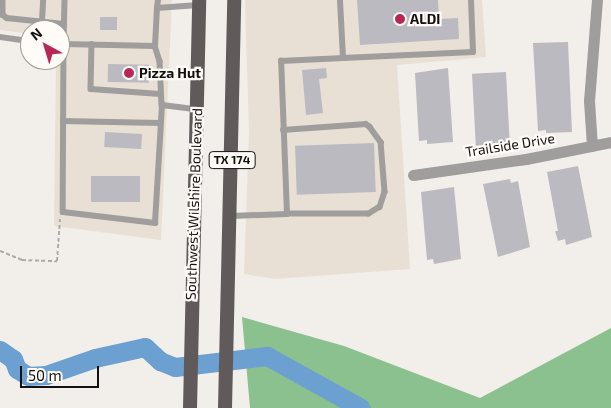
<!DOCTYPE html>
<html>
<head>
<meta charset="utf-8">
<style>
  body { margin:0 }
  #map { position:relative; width:611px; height:408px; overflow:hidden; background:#f2eee9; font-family:"Exo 2",sans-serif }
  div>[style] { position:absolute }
  .built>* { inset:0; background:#e9e0d5 }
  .forest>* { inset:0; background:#8ac18f }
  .river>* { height:19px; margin:-9.5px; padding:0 9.5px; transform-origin:9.5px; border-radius:9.5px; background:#6ba0d0 }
  .building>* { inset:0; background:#bbbac0; transform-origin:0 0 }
  .path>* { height:2px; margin-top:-1px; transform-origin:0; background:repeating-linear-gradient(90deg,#aeaba7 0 4px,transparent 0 6.5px) }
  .service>* { height:5.5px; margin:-2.75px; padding:0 2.75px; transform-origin:2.75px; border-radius:2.75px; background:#a09d9d }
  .minor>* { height:11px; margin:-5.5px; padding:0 5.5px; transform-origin:5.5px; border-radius:5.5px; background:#a09d9d }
  .primary>* { height:14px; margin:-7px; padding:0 7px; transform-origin:7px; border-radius:7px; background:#605a5a }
  .dots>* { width:14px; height:14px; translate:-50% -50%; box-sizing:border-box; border:2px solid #fffbf7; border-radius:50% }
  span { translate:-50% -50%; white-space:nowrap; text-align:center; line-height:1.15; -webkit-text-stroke:4.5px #fffbf7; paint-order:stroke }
  .shield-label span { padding:1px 4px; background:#fffbf7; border:1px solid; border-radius:4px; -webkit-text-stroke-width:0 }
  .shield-label { font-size:12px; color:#12110f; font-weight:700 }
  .poi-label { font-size:14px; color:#12110f; font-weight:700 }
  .left { translate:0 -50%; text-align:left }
  .street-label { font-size:14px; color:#12110f }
  .north { position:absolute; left:20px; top:20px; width:50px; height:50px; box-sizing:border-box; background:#fffbf7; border:1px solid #a09d9a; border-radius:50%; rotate:321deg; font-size:14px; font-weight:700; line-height:20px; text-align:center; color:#12110f }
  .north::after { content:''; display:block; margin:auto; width:18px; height:22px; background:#b72857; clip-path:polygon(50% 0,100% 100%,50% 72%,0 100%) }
  .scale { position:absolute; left:20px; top:366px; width:79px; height:22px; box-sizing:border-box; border:2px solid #12110f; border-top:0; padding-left:6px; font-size:15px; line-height:18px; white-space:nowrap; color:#12110f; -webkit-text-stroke:4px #fffbf7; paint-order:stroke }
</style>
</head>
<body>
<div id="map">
  <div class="built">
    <div style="clip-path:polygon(0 0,172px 0,161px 240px,54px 226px,56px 60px,60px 60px,60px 30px,30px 30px,30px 34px,0 30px)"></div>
    <div style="clip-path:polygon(245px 0,482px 0,486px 57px,397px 65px,410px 269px,274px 279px,244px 274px,249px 133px)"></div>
  </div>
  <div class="forest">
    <div style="clip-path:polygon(242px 317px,344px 346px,480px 398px,611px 328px,611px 408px,250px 408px)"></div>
  </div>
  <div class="river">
    <div style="left:0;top:350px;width:16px;rotate:35deg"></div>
    <div style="left:13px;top:359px;width:11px;rotate:68deg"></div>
    <div style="left:17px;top:369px;width:13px;rotate:32deg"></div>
    <div style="left:28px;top:376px;width:18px;rotate:-3deg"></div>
    <div style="left:46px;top:375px;width:52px;rotate:-19.1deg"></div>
    <div style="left:95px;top:358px;width:51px;rotate:-12.4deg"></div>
    <div style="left:145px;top:347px;width:21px;rotate:43deg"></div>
    <div style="left:160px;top:361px;width:16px;rotate:22deg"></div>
    <div style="left:175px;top:367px;width:93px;rotate:-6.8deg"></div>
    <div style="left:267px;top:356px;width:107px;rotate:29deg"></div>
  </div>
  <div class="building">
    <div style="clip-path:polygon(357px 0,438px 0,439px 19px,458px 18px,459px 39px,360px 45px)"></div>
    <div style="left:100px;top:17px;width:17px;height:13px"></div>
    <div style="clip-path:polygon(568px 42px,572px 132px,546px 133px,546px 130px,538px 131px,533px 43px)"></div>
    <div style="left:108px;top:64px;width:41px;height:18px;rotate:1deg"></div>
    <div style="clip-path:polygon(326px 68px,327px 78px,319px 79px,323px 113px,306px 115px,302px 70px)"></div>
    <div style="clip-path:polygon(448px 68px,453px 142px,427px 144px,427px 140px,419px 141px,415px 73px)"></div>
    <div style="left:506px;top:72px;width:72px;height:34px;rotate:87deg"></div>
    <div style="left:105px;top:132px;width:37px;height:15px;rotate:3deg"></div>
    <div style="left:374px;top:143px;width:49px;height:79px;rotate:88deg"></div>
    <div style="clip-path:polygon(578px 166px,592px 237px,566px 245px,565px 239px,558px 241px,555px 231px,558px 231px,547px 172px)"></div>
    <div style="left:91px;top:176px;width:49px;height:26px"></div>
    <div style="clip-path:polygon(510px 179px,511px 183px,518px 181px,530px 247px,498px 257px,483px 184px)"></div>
    <div style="clip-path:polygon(454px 187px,461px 259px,434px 264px,433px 259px,427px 260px,421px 192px)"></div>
  </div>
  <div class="path">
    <div style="left:0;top:251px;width:24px;rotate:22deg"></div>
    <div style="left:22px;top:260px;width:35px;rotate:2deg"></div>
    <div style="left:57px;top:261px;width:42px;rotate:-85.9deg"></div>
  </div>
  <div class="service">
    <div style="left:3px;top:0;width:15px;rotate:90deg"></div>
    <div style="left:3px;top:15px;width:5px;rotate:37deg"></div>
    <div style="left:7px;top:18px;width:57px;rotate:6deg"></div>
    <div style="left:65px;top:0;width:44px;rotate:91.3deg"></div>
    <div style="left:64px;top:44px;width:91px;rotate:1.3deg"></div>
    <div style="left:155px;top:46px;width:38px;rotate:-87deg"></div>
    <div style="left:157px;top:8px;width:41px;rotate:-4.2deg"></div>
    <div style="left:157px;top:8px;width:8px;rotate:-83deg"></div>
    <div style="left:42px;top:22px;width:22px;rotate:-87deg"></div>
    <div style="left:0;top:37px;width:30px;rotate:8deg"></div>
    <div style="left:60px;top:44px;width:4px"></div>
    <div style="left:64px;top:44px;width:168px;rotate:90.3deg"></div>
    <div style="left:63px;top:212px;width:93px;rotate:6.8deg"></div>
    <div style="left:155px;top:223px;width:118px;rotate:-86.6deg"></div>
    <div style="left:162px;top:105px;width:34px;rotate:7deg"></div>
    <div style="left:92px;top:44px;width:45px;rotate:91.3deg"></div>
    <div style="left:91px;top:89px;width:69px;rotate:4.1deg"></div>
    <div style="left:155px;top:46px;width:16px;rotate:72deg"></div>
    <div style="left:160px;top:61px;width:44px;rotate:87.4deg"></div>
    <div style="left:343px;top:58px;width:130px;rotate:-2.6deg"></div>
    <div style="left:473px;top:52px;width:52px;rotate:-92.2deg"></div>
    <div style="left:63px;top:121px;width:97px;rotate:1.2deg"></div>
    <div style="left:283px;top:130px;width:83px;rotate:-4.1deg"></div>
    <div style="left:366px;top:124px;width:5px;rotate:37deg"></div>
    <div style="left:370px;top:127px;width:19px;rotate:54deg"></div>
    <div style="left:381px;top:142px;width:50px;rotate:85.4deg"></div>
    <div style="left:385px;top:192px;width:16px;rotate:108deg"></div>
    <div style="left:380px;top:207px;width:13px;rotate:148deg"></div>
    <div style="left:369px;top:214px;width:82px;rotate:180deg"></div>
    <div style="left:231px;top:216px;width:56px;rotate:-2deg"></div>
    <div style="left:287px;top:214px;width:153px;rotate:-92.2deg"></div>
    <div style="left:281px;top:61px;width:62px;rotate:-2.8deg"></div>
    <div style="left:343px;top:58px;width:58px;rotate:-93deg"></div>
  </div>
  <div class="minor">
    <div style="left:592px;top:146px;width:45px;rotate:-93.8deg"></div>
    <div style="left:589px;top:101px;width:101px;rotate:-85.5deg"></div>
    <div style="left:413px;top:175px;width:114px;rotate:-8.1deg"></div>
    <div style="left:526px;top:159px;width:87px;rotate:-11.3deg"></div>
  </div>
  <div class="primary">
    <div style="left:190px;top:408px;width:408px;rotate:-88.7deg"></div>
    <div style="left:225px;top:408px;width:408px;rotate:-88.7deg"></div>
  </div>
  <div class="dots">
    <div style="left:400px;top:19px;background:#b72857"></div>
    <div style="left:129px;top:73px;background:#b72857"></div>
  </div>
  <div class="shield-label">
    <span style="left:232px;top:160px">TX 174</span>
  </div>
  <div class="poi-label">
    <span class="left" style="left:410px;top:19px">ALDI</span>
    <span class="left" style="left:139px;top:73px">Pizza Hut</span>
  </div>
  <div class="street-label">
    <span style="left:510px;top:145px;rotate:-9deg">Trailside Drive</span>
    <span style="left:194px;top:204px;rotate:-88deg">Southwest Wilshire Boulevard</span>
  </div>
  <div class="north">N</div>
  <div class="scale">50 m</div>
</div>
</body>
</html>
